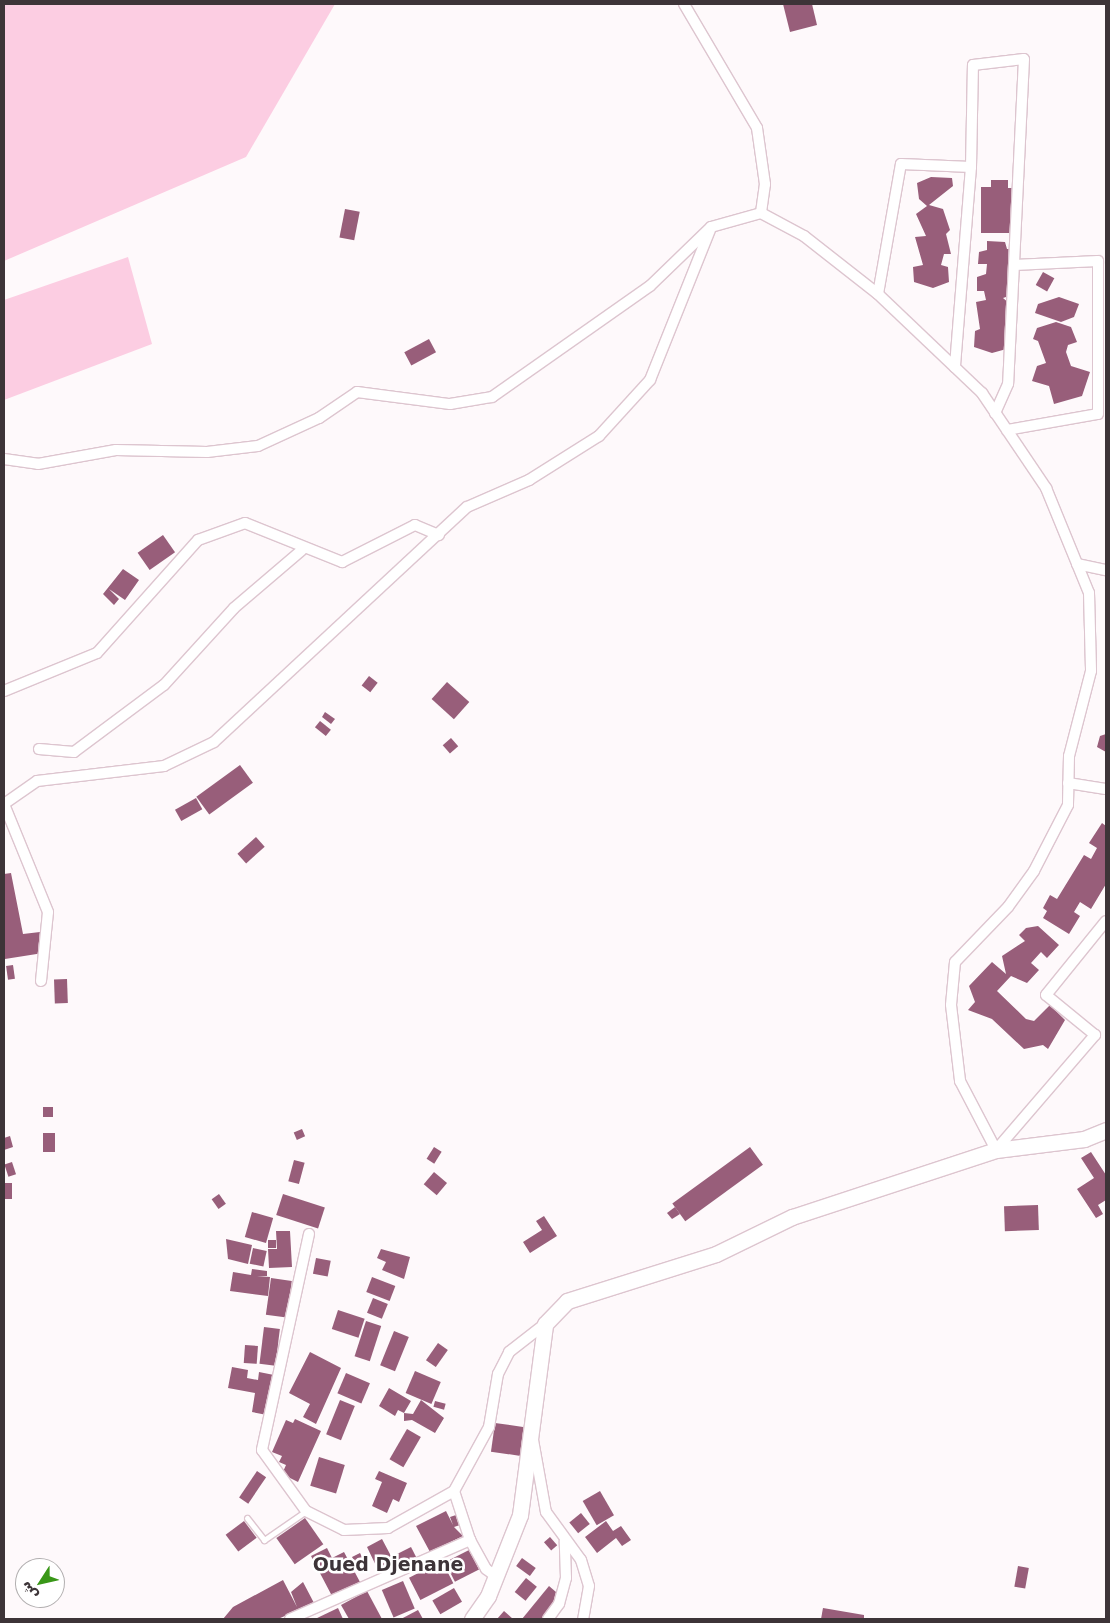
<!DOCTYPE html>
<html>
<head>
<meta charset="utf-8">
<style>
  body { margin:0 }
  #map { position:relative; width:1110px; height:1623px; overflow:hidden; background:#fef9fb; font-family:"DejaVu Sans",Cairo,sans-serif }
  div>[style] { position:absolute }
  .green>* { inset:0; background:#fccde2 }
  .building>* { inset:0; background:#985e7a; transform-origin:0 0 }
  .roads { filter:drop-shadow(1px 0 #ddc5cf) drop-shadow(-1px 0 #ddc5cf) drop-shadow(0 1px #ddc5cf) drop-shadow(0 -1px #ddc5cf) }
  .lane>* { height:5px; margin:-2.5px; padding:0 2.5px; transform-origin:2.5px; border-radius:2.5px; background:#fff }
  .street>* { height:10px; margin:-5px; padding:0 5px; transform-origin:5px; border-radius:5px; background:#fff }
  .secondary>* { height:15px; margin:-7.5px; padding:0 7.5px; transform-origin:7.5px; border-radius:7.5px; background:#fff }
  span { translate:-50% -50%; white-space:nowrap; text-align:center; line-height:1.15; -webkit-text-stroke:5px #fff; paint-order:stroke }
  .quarter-label { font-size:19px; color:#3d3438; font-weight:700 }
  .frame { position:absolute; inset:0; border:5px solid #3d3438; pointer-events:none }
  .north { position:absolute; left:15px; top:1558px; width:50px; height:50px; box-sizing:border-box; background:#fff; border:1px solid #b1aeaf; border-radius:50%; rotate:235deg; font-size:14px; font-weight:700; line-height:20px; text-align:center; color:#3d3438 }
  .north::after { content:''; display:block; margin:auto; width:18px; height:22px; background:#399718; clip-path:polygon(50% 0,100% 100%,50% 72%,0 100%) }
</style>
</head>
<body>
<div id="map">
  <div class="green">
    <div style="clip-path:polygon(4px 4px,335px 4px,246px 157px,4px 261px)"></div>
    <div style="clip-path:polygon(128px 257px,152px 344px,4px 400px,4px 300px)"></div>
  </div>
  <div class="building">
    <div style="clip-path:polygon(783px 4px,812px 4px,817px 25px,790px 32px)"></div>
    <div style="clip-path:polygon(931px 177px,952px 178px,953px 186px,929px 205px,943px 209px,950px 230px,946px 234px,951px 254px,944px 254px,941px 265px,948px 267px,949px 282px,933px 288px,914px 282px,913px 267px,923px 265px,915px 237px,926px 236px,916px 214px,927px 206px,919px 199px,917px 183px)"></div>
    <div style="clip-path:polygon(991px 180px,1008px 180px,1008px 188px,1015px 188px,1015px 233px,981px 233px,981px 187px,991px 187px)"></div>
    <div style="left:345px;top:209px;width:15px;height:29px;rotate:11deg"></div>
    <div style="clip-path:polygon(987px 241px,1005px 242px,1007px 249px,1012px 249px,1012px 295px,1003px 298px,1010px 304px,1010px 348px,992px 353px,974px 347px,975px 331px,980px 329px,976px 302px,986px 300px,984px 291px,977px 291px,977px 277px,986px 274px,987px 264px,978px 264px,979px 252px,987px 250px)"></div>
    <div style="left:1043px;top:272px;width:13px;height:15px;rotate:29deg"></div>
    <div style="clip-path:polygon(1059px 297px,1079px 304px,1074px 317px,1061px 322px,1035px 313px,1038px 304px)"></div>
    <div style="clip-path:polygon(1056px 322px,1071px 327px,1077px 342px,1068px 345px,1066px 352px,1071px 366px,1090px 372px,1082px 396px,1054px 404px,1049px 386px,1032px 381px,1037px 366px,1046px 363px,1038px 341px,1033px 339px,1037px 328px)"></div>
    <div style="left:429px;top:339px;width:15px;height:28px;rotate:62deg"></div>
    <div style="left:163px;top:535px;width:21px;height:31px;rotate:55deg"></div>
    <div style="clip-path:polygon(123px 569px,139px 580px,125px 600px,109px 589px,119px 599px,114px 605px,103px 594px)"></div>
    <div style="left:369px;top:676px;width:11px;height:12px;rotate:38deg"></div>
    <div style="left:447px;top:682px;width:30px;height:23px;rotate:42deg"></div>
    <div style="clip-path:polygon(325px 712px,335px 719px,331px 724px,322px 717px)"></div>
    <div style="left:320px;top:721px;width:14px;height:8px;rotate:39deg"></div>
    <div style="clip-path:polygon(1106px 734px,1106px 752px,1097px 747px,1100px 736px)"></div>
    <div style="left:451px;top:738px;width:11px;height:11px;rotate:49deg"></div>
    <div style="left:240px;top:765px;width:22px;height:54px;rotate:54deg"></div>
    <div style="left:196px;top:798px;width:13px;height:24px;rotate:61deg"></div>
    <div style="clip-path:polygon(1102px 823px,1106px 826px,1106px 884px,1091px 909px,1080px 902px,1074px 912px,1080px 916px,1069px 934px,1043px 918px,1047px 911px,1043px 908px,1050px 895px,1057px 899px,1084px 855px,1091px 859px,1097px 848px,1089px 843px)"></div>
    <div style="left:256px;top:837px;width:13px;height:25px;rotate:48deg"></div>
    <div style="clip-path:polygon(11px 873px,23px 934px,40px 932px,43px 953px,5px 959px,4px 967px,4px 874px)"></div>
    <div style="clip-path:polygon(1038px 926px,1059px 945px,1047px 958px,1041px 952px,1031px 963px,1039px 970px,1027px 983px,1011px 976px,997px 991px,1026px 1019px,1034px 1021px,1050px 1005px,1065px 1020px,1048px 1049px,1043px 1045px,1024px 1049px,992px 1019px,968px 1010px,975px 1002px,969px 986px,992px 962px,1006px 974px,1002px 956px,1025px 941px,1019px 935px,1026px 928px)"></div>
    <div style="left:13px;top:965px;width:14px;height:7px;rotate:82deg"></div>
    <div style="left:67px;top:979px;width:24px;height:13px;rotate:88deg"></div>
    <div style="left:43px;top:1107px;width:10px;height:10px"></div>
    <div style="left:302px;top:1129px;width:8px;height:9px;rotate:67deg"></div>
    <div style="left:43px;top:1133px;width:12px;height:19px"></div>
    <div style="clip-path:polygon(10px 1136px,13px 1147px,4px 1150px,4px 1138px)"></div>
    <div style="left:434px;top:1147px;width:9px;height:14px;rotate:32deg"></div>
    <div style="left:750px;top:1147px;width:22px;height:96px;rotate:54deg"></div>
    <div style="clip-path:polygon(1091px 1152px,1106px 1175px,1106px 1200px,1098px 1205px,1103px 1214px,1096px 1218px,1077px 1189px,1094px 1178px,1081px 1158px)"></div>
    <div style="left:294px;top:1160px;width:11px;height:22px;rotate:15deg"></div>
    <div style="left:12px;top:1162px;width:13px;height:8px;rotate:72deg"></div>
    <div style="left:434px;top:1172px;width:17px;height:16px;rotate:40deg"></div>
    <div style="left:4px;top:1183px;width:8px;height:16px"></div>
    <div style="left:219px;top:1194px;width:12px;height:9px;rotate:55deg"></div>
    <div style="left:283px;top:1194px;width:44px;height:22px;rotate:18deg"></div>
    <div style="left:1038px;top:1205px;width:25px;height:34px;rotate:88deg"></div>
    <div style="clip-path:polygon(675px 1207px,680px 1214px,672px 1219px,667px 1213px)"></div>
    <div style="left:252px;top:1212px;width:22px;height:26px;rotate:16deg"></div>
    <div style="clip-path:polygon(544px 1216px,557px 1236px,530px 1253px,523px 1242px,542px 1230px,536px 1221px)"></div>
    <div style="clip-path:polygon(276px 1231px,290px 1231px,292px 1267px,269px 1268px,268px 1249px,277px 1249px)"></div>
    <div style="clip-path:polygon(226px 1239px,252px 1245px,248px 1264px,228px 1259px)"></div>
    <div style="left:268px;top:1240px;width:8px;height:8px"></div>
    <div style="left:253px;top:1248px;width:14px;height:16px;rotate:12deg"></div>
    <div style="clip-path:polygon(381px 1249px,410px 1257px,404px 1279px,382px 1270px,386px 1262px,377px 1258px)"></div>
    <div style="left:316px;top:1258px;width:15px;height:16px;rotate:11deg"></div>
    <div style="clip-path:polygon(252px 1269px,267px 1271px,267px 1276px,257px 1276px,270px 1277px,268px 1296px,230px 1291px,233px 1272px,251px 1275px)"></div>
    <div style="left:372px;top:1277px;width:25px;height:16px;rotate:21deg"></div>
    <div style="left:271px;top:1278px;width:21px;height:37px;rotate:8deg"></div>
    <div style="left:373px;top:1298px;width:16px;height:16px;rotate:22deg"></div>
    <div style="left:338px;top:1310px;width:28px;height:20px;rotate:18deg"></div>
    <div style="left:366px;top:1321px;width:16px;height:37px;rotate:18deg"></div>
    <div style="left:264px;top:1327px;width:16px;height:37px;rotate:7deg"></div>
    <div style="left:394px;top:1331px;width:16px;height:37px;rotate:22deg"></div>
    <div style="left:438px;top:1343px;width:12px;height:21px;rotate:35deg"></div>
    <div style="left:245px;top:1345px;width:13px;height:18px;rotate:4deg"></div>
    <div style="clip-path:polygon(310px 1352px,341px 1368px,316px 1424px,303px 1417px,310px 1404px,289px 1393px)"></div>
    <div style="clip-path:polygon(232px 1367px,248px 1370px,247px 1378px,258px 1380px,259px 1372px,274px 1375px,267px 1415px,252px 1412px,255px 1393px,228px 1388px)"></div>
    <div style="left:415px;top:1371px;width:28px;height:24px;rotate:23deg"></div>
    <div style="left:346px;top:1373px;width:26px;height:22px;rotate:23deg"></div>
    <div style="clip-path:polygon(389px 1388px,411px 1401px,404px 1413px,398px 1410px,395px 1416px,379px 1406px)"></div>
    <div style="left:340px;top:1400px;width:16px;height:37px;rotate:22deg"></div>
    <div style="clip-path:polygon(421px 1400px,444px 1418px,435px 1433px,412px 1420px,404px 1421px,404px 1413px,413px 1414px)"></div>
    <div style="left:435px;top:1401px;width:11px;height:6px;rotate:15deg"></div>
    <div style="clip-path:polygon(295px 1419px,321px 1431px,298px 1482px,282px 1474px,286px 1465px,279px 1462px,282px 1456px,272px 1452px,286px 1420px,293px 1423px)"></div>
    <div style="left:495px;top:1423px;width:30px;height:29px;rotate:8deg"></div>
    <div style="left:407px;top:1429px;width:16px;height:35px;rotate:30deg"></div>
    <div style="left:319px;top:1457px;width:27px;height:30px;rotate:17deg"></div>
    <div style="left:257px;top:1471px;width:11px;height:32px;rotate:34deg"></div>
    <div style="clip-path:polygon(379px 1471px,407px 1483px,399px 1502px,393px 1499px,387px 1513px,372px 1506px,382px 1482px,375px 1479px)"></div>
    <div style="left:600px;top:1491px;width:28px;height:20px;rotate:60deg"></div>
    <div style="clip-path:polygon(446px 1511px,453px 1525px,450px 1517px,456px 1515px,460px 1525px,454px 1527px,463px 1536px,430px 1552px,416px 1526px)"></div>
    <div style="left:581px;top:1513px;width:14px;height:15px;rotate:51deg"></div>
    <div style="left:305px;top:1518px;width:32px;height:35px;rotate:55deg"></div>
    <div style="left:244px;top:1521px;width:21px;height:23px;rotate:53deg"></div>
    <div style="clip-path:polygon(606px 1521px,613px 1531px,621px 1526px,631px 1540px,622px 1546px,616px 1538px,597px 1553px,585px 1537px)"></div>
    <div style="left:550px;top:1537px;width:11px;height:8px;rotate:49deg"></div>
    <div style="clip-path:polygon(382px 1539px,391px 1556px,384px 1560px,389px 1569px,380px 1574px,367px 1547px)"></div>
    <div style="left:411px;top:1547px;width:11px;height:20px;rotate:63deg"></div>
    <div style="clip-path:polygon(327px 1548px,332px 1558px,344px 1552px,360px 1582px,332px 1596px,311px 1556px)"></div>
    <div style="left:469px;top:1550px;width:22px;height:27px;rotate:63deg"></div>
    <div style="left:360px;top:1553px;width:18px;height:9px;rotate:63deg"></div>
    <div style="left:522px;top:1558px;width:17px;height:10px;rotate:36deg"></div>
    <div style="left:442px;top:1561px;width:25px;height:37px;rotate:63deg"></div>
    <div style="left:1018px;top:1566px;width:11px;height:21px;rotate:10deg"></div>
    <div style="left:526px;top:1578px;width:14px;height:18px;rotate:39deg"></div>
    <div style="clip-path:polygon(283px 1580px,297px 1607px,291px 1592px,303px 1582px,314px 1603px,278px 1619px,223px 1619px,233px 1607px)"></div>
    <div style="left:403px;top:1581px;width:30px;height:23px;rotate:67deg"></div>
    <div style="clip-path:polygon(549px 1586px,563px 1598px,544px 1619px,522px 1619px)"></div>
    <div style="left:454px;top:1588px;width:16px;height:25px;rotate:60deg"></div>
    <div style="clip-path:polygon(367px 1591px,382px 1619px,349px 1619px,341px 1605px)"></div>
    <div style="clip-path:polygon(338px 1608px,343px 1619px,315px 1619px)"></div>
    <div style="clip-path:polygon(823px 1608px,864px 1615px,864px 1619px,821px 1619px)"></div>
    <div style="clip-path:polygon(418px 1610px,423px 1619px,401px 1619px)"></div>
    <div style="clip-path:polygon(504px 1611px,513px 1619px,497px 1619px)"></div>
  </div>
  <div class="roads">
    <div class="lane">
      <div style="left:247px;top:1518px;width:28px;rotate:52deg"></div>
      <div style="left:264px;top:1540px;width:51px;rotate:-34.6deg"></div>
    </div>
    <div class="street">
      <div style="left:684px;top:4px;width:144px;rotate:59.5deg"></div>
      <div style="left:757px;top:128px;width:57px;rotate:81.9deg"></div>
      <div style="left:765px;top:184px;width:29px;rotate:98deg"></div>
      <div style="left:971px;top:167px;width:102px;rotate:-88.9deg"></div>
      <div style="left:973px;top:65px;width:51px;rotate:-6.7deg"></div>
      <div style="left:1024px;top:59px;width:325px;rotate:92.8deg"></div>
      <div style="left:1008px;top:384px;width:32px;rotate:114deg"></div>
      <div style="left:878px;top:294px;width:132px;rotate:-80deg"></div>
      <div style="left:901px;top:164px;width:70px;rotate:2.5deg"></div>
      <div style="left:971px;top:167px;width:201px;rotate:94.6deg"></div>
      <div style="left:1007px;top:430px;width:92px;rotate:-10deg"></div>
      <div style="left:1098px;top:414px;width:153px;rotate:-90deg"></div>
      <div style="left:1098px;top:261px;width:84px;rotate:177.3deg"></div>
      <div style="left:4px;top:459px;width:34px;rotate:8deg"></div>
      <div style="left:38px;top:464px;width:79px;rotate:-10.2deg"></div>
      <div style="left:116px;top:450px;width:91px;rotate:1.3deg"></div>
      <div style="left:207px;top:452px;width:51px;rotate:-6.7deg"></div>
      <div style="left:258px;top:446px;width:67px;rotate:-24.7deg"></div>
      <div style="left:319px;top:418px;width:46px;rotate:-34.4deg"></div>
      <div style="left:357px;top:392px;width:94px;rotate:7.4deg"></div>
      <div style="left:450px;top:404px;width:43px;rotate:-9.5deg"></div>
      <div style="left:492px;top:397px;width:193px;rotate:-35.1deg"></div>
      <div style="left:650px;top:286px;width:85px;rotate:-44deg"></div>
      <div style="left:711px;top:227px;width:52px;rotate:-15.6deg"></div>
      <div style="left:761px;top:213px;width:49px;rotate:28.1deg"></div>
      <div style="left:804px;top:236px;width:94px;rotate:38.1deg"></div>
      <div style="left:878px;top:294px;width:144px;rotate:43.6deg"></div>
      <div style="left:982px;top:393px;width:115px;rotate:56deg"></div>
      <div style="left:1046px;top:488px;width:113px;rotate:67.7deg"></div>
      <div style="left:1089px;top:593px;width:78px;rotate:88.5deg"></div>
      <div style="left:1091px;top:671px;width:88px;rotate:104.5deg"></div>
      <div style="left:1069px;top:756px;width:49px;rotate:91.2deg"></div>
      <div style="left:1068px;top:805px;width:74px;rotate:117.3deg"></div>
      <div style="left:1034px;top:871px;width:44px;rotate:125.8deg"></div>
      <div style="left:1008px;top:907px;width:76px;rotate:133.9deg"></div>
      <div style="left:955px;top:962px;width:43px;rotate:95.3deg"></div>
      <div style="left:951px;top:1005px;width:77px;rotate:83.2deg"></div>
      <div style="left:960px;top:1081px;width:78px;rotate:62.4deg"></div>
      <div style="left:996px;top:1150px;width:152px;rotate:-49.3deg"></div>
      <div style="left:1095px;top:1035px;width:63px;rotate:-140.8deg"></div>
      <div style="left:1046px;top:995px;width:95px;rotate:-51deg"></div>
      <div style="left:1077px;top:564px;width:30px;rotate:12deg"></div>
      <div style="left:4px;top:691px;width:100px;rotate:-22.2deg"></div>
      <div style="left:97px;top:653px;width:152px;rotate:-48.2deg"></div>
      <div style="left:198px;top:540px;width:50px;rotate:-19.9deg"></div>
      <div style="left:245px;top:523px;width:105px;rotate:21.9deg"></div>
      <div style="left:342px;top:562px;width:82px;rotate:-26.9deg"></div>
      <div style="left:415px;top:525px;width:26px;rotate:23deg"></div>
      <div style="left:39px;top:749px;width:35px;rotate:5deg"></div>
      <div style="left:74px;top:752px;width:112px;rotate:-36.7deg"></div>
      <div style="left:164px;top:685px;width:104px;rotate:-47.7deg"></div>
      <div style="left:234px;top:608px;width:89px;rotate:-40.5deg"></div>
      <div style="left:1068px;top:783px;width:38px;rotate:9deg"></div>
      <div style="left:41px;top:981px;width:69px;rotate:-84.2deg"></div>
      <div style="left:48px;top:912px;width:117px;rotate:-112.2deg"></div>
      <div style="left:4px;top:804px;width:40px;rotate:-34.9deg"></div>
      <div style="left:37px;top:781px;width:128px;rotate:-6.7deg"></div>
      <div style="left:164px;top:766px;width:55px;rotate:-25.6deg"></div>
      <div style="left:214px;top:742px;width:345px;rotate:-42.9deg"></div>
      <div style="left:467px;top:507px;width:68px;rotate:-23.5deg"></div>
      <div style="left:529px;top:480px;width:83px;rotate:-32.2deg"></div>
      <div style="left:599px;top:436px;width:76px;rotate:-47.7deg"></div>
      <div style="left:650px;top:380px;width:162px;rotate:-68.2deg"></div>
      <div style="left:309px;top:1234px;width:221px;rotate:102.3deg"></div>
      <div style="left:262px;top:1450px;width:75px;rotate:54.2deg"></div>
      <div style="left:306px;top:1511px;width:42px;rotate:26.6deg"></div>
      <div style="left:344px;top:1530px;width:44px;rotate:-2.6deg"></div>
      <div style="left:388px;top:1528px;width:76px;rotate:-29.3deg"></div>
      <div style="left:454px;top:1491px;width:73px;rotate:-61.3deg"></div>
      <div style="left:489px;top:1427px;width:54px;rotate:-80.4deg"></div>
      <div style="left:498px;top:1374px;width:25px;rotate:-63deg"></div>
      <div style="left:509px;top:1352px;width:46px;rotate:-37.9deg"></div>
      <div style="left:533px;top:1440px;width:73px;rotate:79.8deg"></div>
      <div style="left:546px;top:1512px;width:59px;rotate:53.9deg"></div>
      <div style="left:581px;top:1560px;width:27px;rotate:73deg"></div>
      <div style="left:589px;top:1586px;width:34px;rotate:100deg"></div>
      <div style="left:454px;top:1491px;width:52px;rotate:71.9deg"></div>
      <div style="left:470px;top:1540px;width:33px;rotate:61deg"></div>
      <div style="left:486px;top:1569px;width:14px;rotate:36deg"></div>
      <div style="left:290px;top:1619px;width:197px;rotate:-23.7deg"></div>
      <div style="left:548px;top:1619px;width:19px;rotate:-54deg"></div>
      <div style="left:559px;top:1604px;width:27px;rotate:-75deg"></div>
      <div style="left:566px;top:1578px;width:37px;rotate:-92deg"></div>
    </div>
    <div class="secondary">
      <div style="left:472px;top:1619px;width:28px;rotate:-55deg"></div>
      <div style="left:488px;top:1596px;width:87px;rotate:-68.4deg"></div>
      <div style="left:520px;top:1515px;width:193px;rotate:-82.5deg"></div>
      <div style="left:545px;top:1324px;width:32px;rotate:-46deg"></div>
      <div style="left:567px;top:1301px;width:156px;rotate:-17.5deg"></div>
      <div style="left:716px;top:1254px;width:85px;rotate:-26deg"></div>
      <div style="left:792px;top:1217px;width:215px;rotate:-18.2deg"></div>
      <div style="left:996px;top:1150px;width:89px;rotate:-7.1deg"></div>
      <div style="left:1084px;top:1139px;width:24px;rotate:-22deg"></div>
    </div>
  </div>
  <div class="quarter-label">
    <span style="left:388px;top:1565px">Oued Djenane</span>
  </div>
  <div class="frame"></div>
  <div class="north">ش</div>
</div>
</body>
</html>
